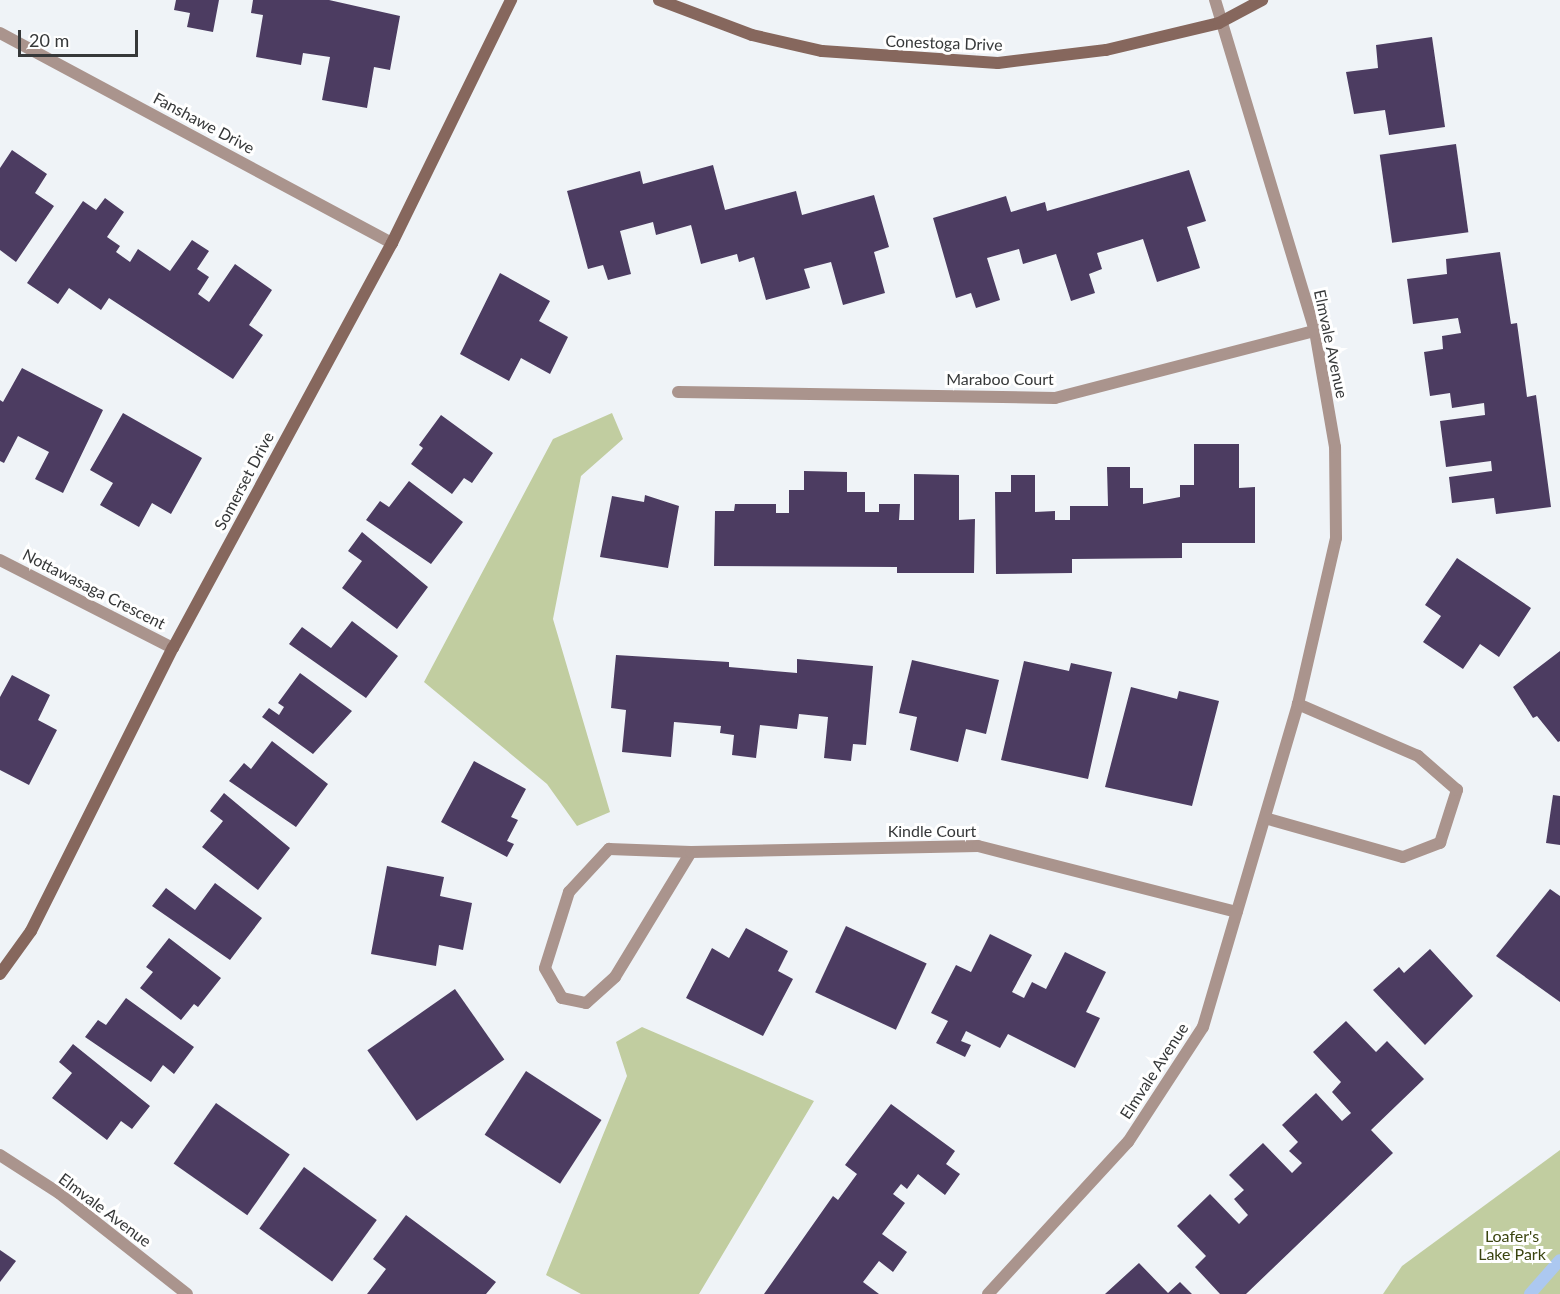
<!DOCTYPE html>
<html>
<head>
<meta charset="utf-8">
<style>
  body { margin:0 }
  #map { position:relative; width:1560px; height:1294px; overflow:hidden; background:#eff3f7; font-family:Lato,sans-serif }
  div>[style] { position:absolute }
  .green>* { inset:0; background:#c1cda0 }
  .stream>* { height:12px; margin:-6px; padding:0 6px; transform-origin:6px; border-radius:6px; background:#acc8f0 }
  .building>* { inset:0; background:#4c3c61; transform-origin:0 0 }
  .street>* { height:12px; margin:-6px; padding:0 6px; transform-origin:6px; border-radius:6px; background:#aa948d }
  .secondary>* { height:12px; margin:-6px; padding:0 6px; transform-origin:6px; border-radius:6px; background:#86675d }
  span { translate:-50% -50%; white-space:nowrap; text-align:center; line-height:1.15; -webkit-text-stroke:6px #fff; paint-order:stroke }
  .street-label { font-size:16px; color:#363839 }
  .park-label { font-size:16px; color:#3a4410 }
  .scale { position:absolute; left:18px; top:30px; width:120px; height:27px; box-sizing:border-box; border:3px solid #363839; border-top:0; padding-left:8px; font-size:18px; line-height:21px; white-space:nowrap; color:#363839; -webkit-text-stroke:4px #fff; paint-order:stroke }
</style>
</head>
<body>
<div id="map">
  <div class="green">
    <div style="clip-path:polygon(612px 413px,623px 439px,581px 476px,553px 619px,610px 812px,577px 826px,547px 784px,424px 682px,553px 439px)"></div>
    <div style="clip-path:polygon(642px 1027px,814px 1101px,699px 1294px,581px 1294px,546px 1275px,627px 1076px,616px 1042px)"></div>
    <div style="clip-path:polygon(1560px 1150px,1560px 1294px,1383px 1294px,1402px 1266px)"></div>
  </div>
  <div class="stream">
    <div style="left:1530px;top:1294px;width:45px;rotate:-48.6deg"></div>
  </div>
  <div class="building">
    <div style="clip-path:polygon(176px 0,219px 0,213px 32px,187px 27px,190px 13px,174px 10px)"></div>
    <div style="clip-path:polygon(253px 0,329px 0,400px 16px,390px 70px,374px 67px,367px 108px,322px 100px,330px 57px,303px 53px,301px 65px,256px 57px,263px 15px,251px 13px)"></div>
    <div style="clip-path:polygon(1432px 37px,1445px 127px,1389px 135px,1385px 110px,1354px 114px,1346px 72px,1378px 68px,1376px 45px)"></div>
    <div style="left:1456px;top:144px;width:89px;height:77px;rotate:82deg"></div>
    <div style="clip-path:polygon(12px 150px,47px 174px,35px 193px,54px 206px,16px 262px,0 250px,0 168px)"></div>
    <div style="clip-path:polygon(713px 165px,725px 210px,796px 191px,802px 215px,874px 195px,889px 247px,874px 252px,885px 293px,843px 305px,831px 262px,804px 269px,810px 288px,766px 300px,754px 257px,739px 262px,737px 254px,701px 264px,691px 225px,656px 235px,653px 222px,620px 231px,631px 274px,608px 280px,603px 265px,588px 269px,567px 191px,640px 171px,643px 184px)"></div>
    <div style="clip-path:polygon(1189px 170px,1206px 221px,1187px 227px,1200px 268px,1157px 282px,1143px 239px,1097px 253px,1102px 269px,1089px 274px,1095px 293px,1071px 301px,1056px 254px,1023px 264px,1019px 249px,987px 258px,1000px 300px,976px 308px,971px 293px,956px 298px,933px 218px,1006px 196px,1011px 212px,1045px 202px,1047px 211px)"></div>
    <div style="clip-path:polygon(105px 198px,124px 212px,107px 237px,120px 246px,116px 252px,130px 262px,138px 249px,170px 271px,192px 240px,209px 251px,197px 269px,209px 277px,198px 294px,209px 302px,235px 264px,272px 290px,249px 325px,263px 335px,233px 379px,109px 298px,101px 310px,69px 288px,58px 304px,27px 283px,83px 201px,96px 210px)"></div>
    <div style="clip-path:polygon(1500px 252px,1511px 324px,1517px 323px,1527px 397px,1536px 395px,1551px 507px,1496px 514px,1494px 498px,1452px 503px,1449px 477px,1492px 471px,1491px 461px,1446px 467px,1440px 421px,1485px 415px,1484px 403px,1452px 408px,1450px 393px,1430px 396px,1424px 352px,1443px 349px,1442px 336px,1461px 333px,1458px 318px,1413px 324px,1407px 279px,1447px 274px,1446px 259px)"></div>
    <div style="clip-path:polygon(500px 273px,550px 301px,539px 321px,568px 337px,550px 374px,521px 358px,509px 381px,460px 354px)"></div>
    <div style="clip-path:polygon(22px 368px,103px 410px,63px 493px,35px 479px,49px 452px,18px 436px,4px 463px,0 461px,0 400px,3px 402px)"></div>
    <div style="clip-path:polygon(123px 413px,202px 458px,171px 514px,152px 503px,139px 527px,100px 505px,113px 483px,90px 470px)"></div>
    <div style="clip-path:polygon(441px 415px,493px 453px,472px 483px,464px 478px,452px 494px,411px 464px,423px 448px,419px 445px)"></div>
    <div style="clip-path:polygon(1194px 444px,1239px 444px,1239px 488px,1255px 487px,1255px 543px,1182px 543px,1182px 558px,1072px 559px,1072px 573px,996px 574px,995px 492px,1011px 492px,1011px 475px,1035px 475px,1035px 512px,1055px 511px,1055px 520px,1070px 520px,1070px 506px,1108px 506px,1107px 467px,1130px 467px,1130px 488px,1143px 488px,1143px 504px,1180px 497px,1180px 485px,1194px 485px)"></div>
    <div style="clip-path:polygon(804px 471px,847px 472px,847px 492px,865px 492px,865px 512px,879px 512px,879px 504px,900px 504px,899px 520px,914px 520px,914px 474px,959px 475px,959px 520px,975px 519px,974px 573px,897px 573px,897px 567px,714px 566px,715px 511px,734px 511px,735px 504px,776px 504px,776px 513px,789px 513px,789px 490px,804px 490px)"></div>
    <div style="clip-path:polygon(409px 481px,463px 522px,431px 564px,366px 520px,380px 501px,389px 507px)"></div>
    <div style="clip-path:polygon(645px 495px,679px 506px,668px 568px,600px 557px,612px 496px,644px 502px)"></div>
    <div style="clip-path:polygon(362px 532px,428px 587px,397px 629px,342px 588px,362px 561px,348px 551px)"></div>
    <div style="clip-path:polygon(1457px 558px,1531px 608px,1499px 657px,1480px 644px,1463px 669px,1423px 642px,1441px 616px,1425px 605px)"></div>
    <div style="clip-path:polygon(352px 621px,398px 656px,366px 698px,289px 644px,302px 627px,331px 648px)"></div>
    <div style="clip-path:polygon(1560px 651px,1560px 741px,1558px 742px,1537px 716px,1533px 718px,1513px 687px)"></div>
    <div style="clip-path:polygon(616px 655px,729px 662px,729px 667px,797px 673px,797px 659px,873px 666px,866px 745px,853px 744px,851px 761px,824px 758px,828px 717px,799px 714px,797px 729px,760px 725px,756px 758px,732px 755px,734px 735px,720px 733px,721px 726px,674px 722px,671px 757px,622px 752px,626px 710px,611px 708px)"></div>
    <div style="clip-path:polygon(912px 660px,999px 680px,986px 734px,966px 729px,958px 762px,910px 750px,917px 717px,899px 713px)"></div>
    <div style="clip-path:polygon(1024px 661px,1069px 671px,1071px 663px,1112px 672px,1088px 779px,1001px 760px)"></div>
    <div style="clip-path:polygon(300px 673px,352px 711px,313px 754px,262px 717px,269px 708px,279px 715px,284px 707px,278px 703px)"></div>
    <div style="clip-path:polygon(12px 675px,50px 695px,38px 720px,57px 730px,29px 785px,0 770px,0 697px)"></div>
    <div style="clip-path:polygon(1131px 687px,1177px 699px,1179px 691px,1219px 701px,1192px 806px,1105px 787px)"></div>
    <div style="clip-path:polygon(272px 741px,328px 784px,296px 827px,229px 781px,244px 763px,251px 769px)"></div>
    <div style="clip-path:polygon(474px 761px,526px 789px,511px 817px,518px 820px,507px 841px,514px 844px,507px 857px,441px 822px)"></div>
    <div style="clip-path:polygon(224px 793px,290px 848px,258px 890px,202px 847px,223px 821px,210px 811px)"></div>
    <div style="clip-path:polygon(1553px 795px,1560px 796px,1560px 845px,1546px 843px)"></div>
    <div style="clip-path:polygon(387px 866px,444px 877px,440px 896px,472px 903px,463px 950px,439px 945px,436px 966px,371px 954px)"></div>
    <div style="clip-path:polygon(215px 883px,262px 918px,230px 960px,152px 906px,166px 888px,195px 910px)"></div>
    <div style="clip-path:polygon(1550px 889px,1560px 896px,1560px 1002px,1496px 956px)"></div>
    <div style="left:846px;top:926px;width:89px;height:73px;rotate:25deg"></div>
    <div style="clip-path:polygon(746px 928px,788px 951px,778px 971px,793px 979px,763px 1036px,686px 998px,712px 948px,729px 958px)"></div>
    <div style="clip-path:polygon(990px 934px,1032px 955px,1012px 992px,1024px 998px,1032px 982px,1046px 989px,1065px 952px,1106px 972px,1086px 1012px,1100px 1018px,1075px 1068px,1008px 1034px,1000px 1048px,966px 1031px,961px 1041px,971px 1045px,965px 1057px,936px 1043px,948px 1021px,931px 1013px,956px 965px,971px 972px)"></div>
    <div style="clip-path:polygon(169px 938px,221px 978px,198px 1007px,194px 1004px,181px 1020px,140px 988px,153px 972px,146px 967px)"></div>
    <div style="clip-path:polygon(1430px 949px,1473px 996px,1425px 1045px,1373px 990px,1399px 967px,1404px 973px)"></div>
    <div style="left:455px;top:989px;width:86px;height:107px;rotate:55deg"></div>
    <div style="clip-path:polygon(126px 998px,194px 1047px,174px 1074px,163px 1065px,151px 1082px,85px 1037px,98px 1020px,106px 1025px)"></div>
    <div style="clip-path:polygon(1346px 1021px,1376px 1052px,1387px 1041px,1424px 1079px,1371px 1130px,1393px 1153px,1246px 1294px,1220px 1294px,1195px 1267px,1206px 1256px,1177px 1226px,1210px 1194px,1239px 1224px,1248px 1215px,1234px 1199px,1244px 1190px,1229px 1175px,1263px 1143px,1292px 1173px,1302px 1163px,1289px 1151px,1298px 1142px,1282px 1125px,1316px 1093px,1342px 1121px,1351px 1113px,1332px 1092px,1341px 1082px,1313px 1052px)"></div>
    <div style="clip-path:polygon(73px 1044px,150px 1106px,132px 1129px,121px 1121px,107px 1140px,52px 1098px,72px 1073px,59px 1062px)"></div>
    <div style="left:526px;top:1071px;width:90px;height:76px;rotate:33deg"></div>
    <div style="left:216px;top:1103px;width:90px;height:74px;rotate:35deg"></div>
    <div style="clip-path:polygon(891px 1104px,955px 1151px,946px 1164px,960px 1174px,945px 1195px,918px 1174px,907px 1189px,901px 1184px,893px 1194px,905px 1203px,882px 1234px,907px 1252px,893px 1272px,879px 1261px,863px 1282px,879px 1294px,764px 1294px,833px 1196px,838px 1200px,857px 1174px,845px 1165px)"></div>
    <div style="left:304px;top:1167px;width:90px;height:76px;rotate:36deg"></div>
    <div style="clip-path:polygon(406px 1215px,496px 1282px,486px 1294px,367px 1294px,386px 1269px,373px 1259px)"></div>
    <div style="clip-path:polygon(0 1250px,16px 1261px,0 1282px)"></div>
    <div style="clip-path:polygon(1139px 1263px,1168px 1293px,1180px 1282px,1192px 1294px,1105px 1294px)"></div>
  </div>
  <div class="street">
    <div style="left:0;top:33px;width:445px;rotate:28.2deg"></div>
    <div style="left:678px;top:392px;width:377px;rotate:0.9deg"></div>
    <div style="left:1055px;top:398px;width:268px;rotate:-14.5deg"></div>
    <div style="left:0;top:560px;width:194px;rotate:27deg"></div>
    <div style="left:1265px;top:818px;width:143px;rotate:15.8deg"></div>
    <div style="left:1403px;top:857px;width:40px;rotate:-21deg"></div>
    <div style="left:1440px;top:843px;width:56px;rotate:-72.2deg"></div>
    <div style="left:1457px;top:790px;width:52px;rotate:-138.9deg"></div>
    <div style="left:1418px;top:756px;width:131px;rotate:-156.6deg"></div>
    <div style="left:691px;top:852px;width:146px;rotate:121.3deg"></div>
    <div style="left:615px;top:977px;width:39px;rotate:138deg"></div>
    <div style="left:586px;top:1003px;width:25px;rotate:-168deg"></div>
    <div style="left:562px;top:998px;width:34px;rotate:-120deg"></div>
    <div style="left:545px;top:968px;width:80px;rotate:-72.5deg"></div>
    <div style="left:569px;top:892px;width:59px;rotate:-47.1deg"></div>
    <div style="left:609px;top:849px;width:82px;rotate:2.1deg"></div>
    <div style="left:691px;top:852px;width:287px;rotate:-1.2deg"></div>
    <div style="left:978px;top:846px;width:267px;rotate:14.3deg"></div>
    <div style="left:0;top:1155px;width:70px;rotate:32.8deg"></div>
    <div style="left:59px;top:1193px;width:163px;rotate:38.3deg"></div>
    <div style="left:988px;top:1294px;width:207px;rotate:-47.4deg"></div>
    <div style="left:1128px;top:1142px;width:137px;rotate:-56.9deg"></div>
    <div style="left:1203px;top:1027px;width:337px;rotate:-73.6deg"></div>
    <div style="left:1298px;top:704px;width:170px;rotate:-77.1deg"></div>
    <div style="left:1336px;top:538px;width:91px;rotate:-90.6deg"></div>
    <div style="left:1335px;top:447px;width:118px;rotate:-99.8deg"></div>
    <div style="left:1315px;top:331px;width:346px;rotate:-106.8deg"></div>
  </div>
  <div class="secondary">
    <div style="left:659px;top:0;width:99px;rotate:20.6deg"></div>
    <div style="left:752px;top:35px;width:72px;rotate:12.9deg"></div>
    <div style="left:822px;top:51px;width:176px;rotate:3.9deg"></div>
    <div style="left:998px;top:63px;width:109px;rotate:-6.9deg"></div>
    <div style="left:1106px;top:50px;width:116px;rotate:-13.4deg"></div>
    <div style="left:1219px;top:23px;width:49px;rotate:-28.1deg"></div>
    <div style="left:0;top:974px;width:53px;rotate:-54.2deg"></div>
    <div style="left:31px;top:931px;width:317px;rotate:-63.4deg"></div>
    <div style="left:173px;top:648px;width:460px;rotate:-61.6deg"></div>
    <div style="left:392px;top:243px;width:271px;rotate:-63.9deg"></div>
  </div>
  <div class="street-label">
    <span style="left:944px;top:43px;rotate:2deg">Conestoga Drive</span>
    <span style="left:204px;top:123px;rotate:28deg">Fanshawe Drive</span>
    <span style="left:1331px;top:344px;rotate:78deg">Elmvale Avenue</span>
    <span style="left:1000px;top:379px">Maraboo Court</span>
    <span style="left:244px;top:481px;rotate:-62deg">Somerset Drive</span>
    <span style="left:94px;top:589px;rotate:27deg">Nottawasaga Crescent</span>
    <span style="left:932px;top:831px">Kindle Court</span>
    <span style="left:1154px;top:1071px;rotate:-57deg">Elmvale Avenue</span>
    <span style="left:105px;top:1210px;rotate:37deg">Elmvale Avenue</span>
  </div>
  <div class="park-label">
    <span style="left:1512px;top:1245px">Loafer's<br>Lake Park</span>
  </div>
  <div class="scale">20 m</div>
</div>
</body>
</html>
